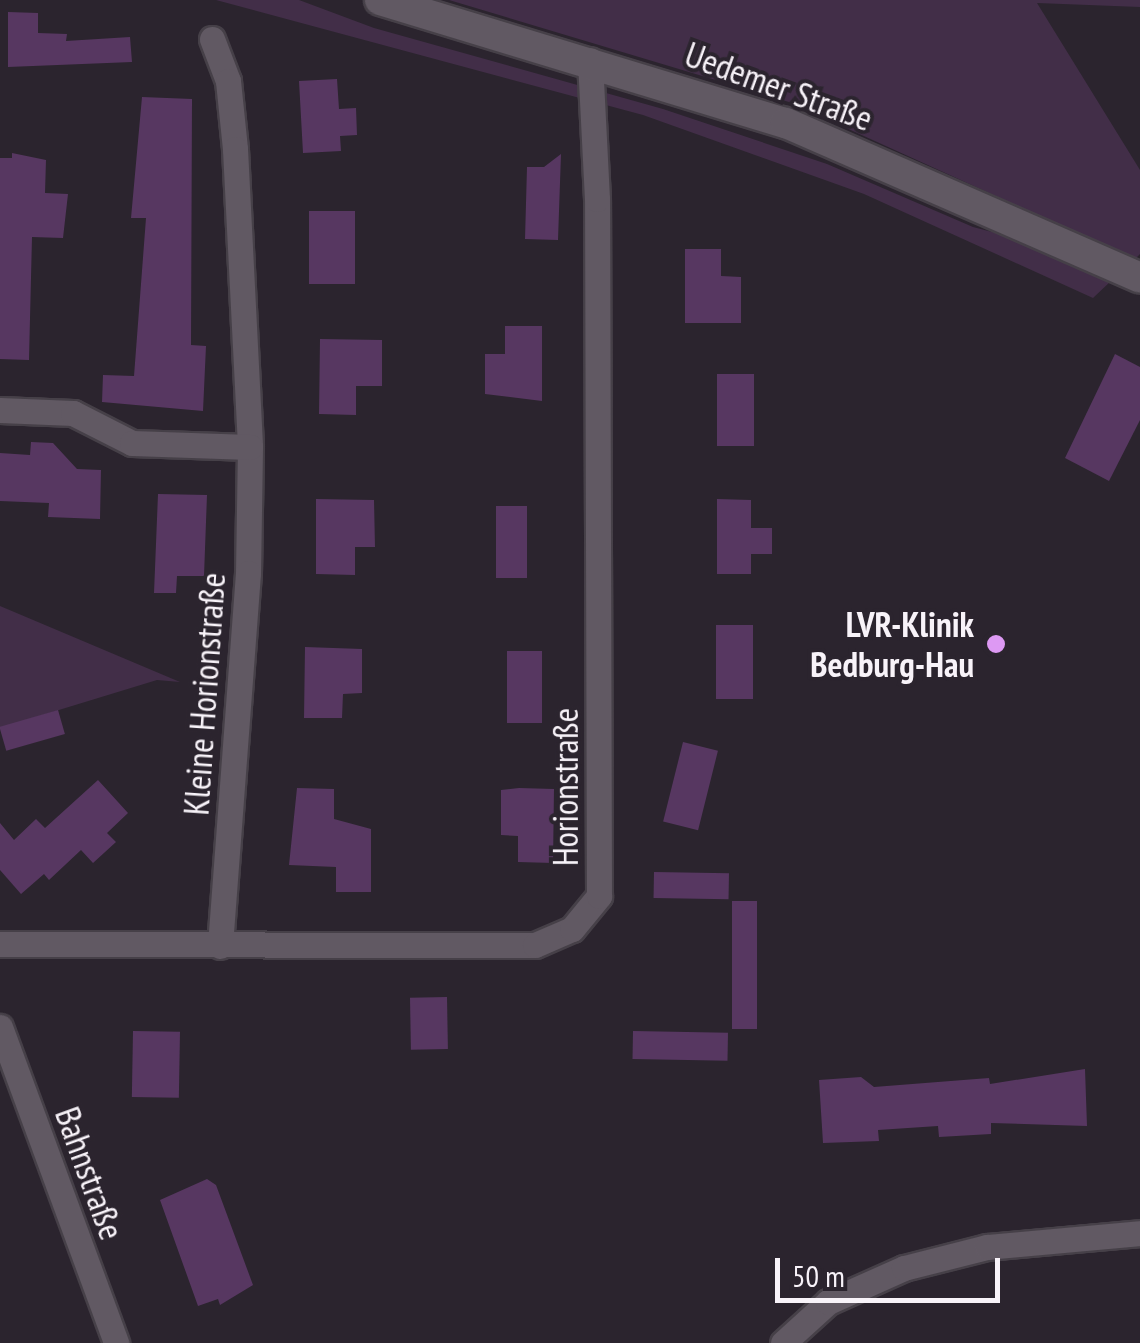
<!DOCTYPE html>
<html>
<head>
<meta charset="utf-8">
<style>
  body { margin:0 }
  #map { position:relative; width:1140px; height:1343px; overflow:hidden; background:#2b242e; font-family:"PT Sans Narrow",sans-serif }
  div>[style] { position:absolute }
  .green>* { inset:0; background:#422e48 }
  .building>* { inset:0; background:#573761; transform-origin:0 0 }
  .roads { filter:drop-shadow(2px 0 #464048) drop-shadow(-2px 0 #464048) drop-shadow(0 2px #464048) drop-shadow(0 -2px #464048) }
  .minor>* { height:25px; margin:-12.5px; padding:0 12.5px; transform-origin:12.5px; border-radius:12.5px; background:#615963 }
  .secondary>* { height:30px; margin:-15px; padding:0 15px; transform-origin:15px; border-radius:15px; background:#615963 }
  .dots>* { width:28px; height:28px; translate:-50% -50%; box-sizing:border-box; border:5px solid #2b242e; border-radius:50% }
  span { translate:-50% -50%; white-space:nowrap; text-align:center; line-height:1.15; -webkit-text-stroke:8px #2b242e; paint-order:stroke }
  .street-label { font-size:35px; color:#f8f3f9 }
  .poi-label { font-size:35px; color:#f8f3f9; font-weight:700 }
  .right { translate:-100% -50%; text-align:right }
  .scale { position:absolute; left:775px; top:1258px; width:225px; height:45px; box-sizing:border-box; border:5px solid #f8f3f9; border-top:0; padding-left:12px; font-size:30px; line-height:35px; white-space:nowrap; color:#f8f3f9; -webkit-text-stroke:8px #2b242e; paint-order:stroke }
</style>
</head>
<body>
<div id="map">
  <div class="green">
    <div style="clip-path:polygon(216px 0,299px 0,374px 28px,663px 109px,827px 164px,973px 227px,1034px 243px,1111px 281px,1093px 298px,864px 194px,643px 115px)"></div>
    <div style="clip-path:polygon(449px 0,1140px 0,1140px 7px,1037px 3px,1140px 170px,1140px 254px,1135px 259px,789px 102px)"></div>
    <div style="clip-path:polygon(0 606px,180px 682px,157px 680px,0 728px)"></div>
  </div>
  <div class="building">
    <div style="clip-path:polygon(8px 12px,38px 13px,38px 33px,67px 34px,66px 41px,130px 37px,132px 62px,8px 67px)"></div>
    <div style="clip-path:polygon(337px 79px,339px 109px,356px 108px,357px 135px,340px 136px,341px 151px,303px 153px,299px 81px)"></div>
    <div style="clip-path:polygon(142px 97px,192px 99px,191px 345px,206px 346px,203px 411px,102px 402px,103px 375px,134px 376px,146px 218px,131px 218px)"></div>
    <div style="clip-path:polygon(12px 153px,46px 160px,45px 193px,68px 194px,63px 238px,32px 237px,29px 360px,0 359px,0 158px,12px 158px)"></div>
    <div style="clip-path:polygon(561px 154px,558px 240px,525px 239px,527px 167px,544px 167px)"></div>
    <div style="left:309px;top:211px;width:46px;height:73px"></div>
    <div style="clip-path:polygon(685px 249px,721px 249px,721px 276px,741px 277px,741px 323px,685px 323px)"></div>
    <div style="clip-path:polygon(505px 326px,542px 326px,542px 401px,485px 394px,485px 354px,505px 354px)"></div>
    <div style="clip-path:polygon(320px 339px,382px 340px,382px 386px,356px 386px,356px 415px,319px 414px)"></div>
    <div style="clip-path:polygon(1115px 354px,1140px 367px,1140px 420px,1109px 481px,1065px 458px)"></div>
    <div style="left:717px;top:374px;width:37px;height:72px"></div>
    <div style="clip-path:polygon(31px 442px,53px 443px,77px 469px,101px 470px,100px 519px,48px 517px,49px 503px,0 501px,0 453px,30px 455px)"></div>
    <div style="clip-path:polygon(158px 494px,207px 495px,204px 576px,177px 576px,176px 593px,154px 593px)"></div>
    <div style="clip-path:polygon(316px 499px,374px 500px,375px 547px,355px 547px,355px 575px,316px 574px)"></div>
    <div style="clip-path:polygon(717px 499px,751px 500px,751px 528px,772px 528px,772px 554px,751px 554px,751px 574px,717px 574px)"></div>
    <div style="left:496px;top:506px;width:31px;height:72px"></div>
    <div style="left:716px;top:625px;width:37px;height:74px"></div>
    <div style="clip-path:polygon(305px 647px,362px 649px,362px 693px,343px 694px,342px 718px,304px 718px)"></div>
    <div style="left:507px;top:651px;width:35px;height:72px"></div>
    <div style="left:58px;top:710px;width:25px;height:61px;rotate:74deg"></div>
    <div style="left:683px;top:742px;width:36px;height:82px;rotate:14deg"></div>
    <div style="clip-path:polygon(98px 780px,128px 813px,107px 833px,116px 842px,93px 863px,81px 850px,49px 880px,44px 874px,21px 894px,0 870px,0 823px,14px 840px,36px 819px,45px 828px)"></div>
    <div style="clip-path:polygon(297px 788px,334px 789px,334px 819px,371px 829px,371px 892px,336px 892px,336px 867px,289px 865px)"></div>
    <div style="clip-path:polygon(519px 788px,554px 789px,553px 863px,518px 862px,518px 836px,501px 835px,501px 790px)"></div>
    <div style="left:654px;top:872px;width:75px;height:26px;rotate:1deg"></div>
    <div style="left:757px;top:901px;width:128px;height:25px;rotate:90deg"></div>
    <div style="left:447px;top:997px;width:52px;height:37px;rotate:89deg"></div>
    <div style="left:133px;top:1031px;width:47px;height:66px;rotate:1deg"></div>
    <div style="left:633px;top:1031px;width:95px;height:28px;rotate:1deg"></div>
    <div style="clip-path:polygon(1085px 1069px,1087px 1126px,991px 1123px,991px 1134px,939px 1137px,938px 1126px,878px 1130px,879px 1141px,823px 1143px,819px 1080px,861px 1077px,874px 1087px,989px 1078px,990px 1084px)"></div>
    <div style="clip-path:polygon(207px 1179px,216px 1185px,253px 1285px,220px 1305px,218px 1299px,198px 1306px,160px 1200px)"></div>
  </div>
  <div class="roads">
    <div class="minor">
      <div style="left:212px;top:39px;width:45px;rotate:69.1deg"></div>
      <div style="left:228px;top:81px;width:68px;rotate:84.1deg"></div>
      <div style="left:235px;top:149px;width:298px;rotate:87.1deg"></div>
      <div style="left:250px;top:447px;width:126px;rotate:90.9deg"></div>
      <div style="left:248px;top:573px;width:374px;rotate:94.3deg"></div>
      <div style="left:0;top:410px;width:73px;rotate:2.4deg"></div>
      <div style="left:73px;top:413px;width:66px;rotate:27deg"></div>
      <div style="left:132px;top:443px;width:118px;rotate:1.9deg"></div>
      <div style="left:0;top:944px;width:535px;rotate:0.11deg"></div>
      <div style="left:535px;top:945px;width:40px;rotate:-23.4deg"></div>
      <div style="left:572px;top:929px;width:43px;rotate:-50.7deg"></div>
      <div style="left:599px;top:896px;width:697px;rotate:-90.16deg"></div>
      <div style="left:597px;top:199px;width:139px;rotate:-92.9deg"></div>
      <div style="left:0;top:1027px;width:337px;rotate:69.8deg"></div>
      <div style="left:783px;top:1343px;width:61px;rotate:-42.3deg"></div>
      <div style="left:828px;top:1302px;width:83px;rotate:-24.1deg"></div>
      <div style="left:904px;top:1268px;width:86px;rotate:-14.2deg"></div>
      <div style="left:987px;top:1247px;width:154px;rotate:-5.2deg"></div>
    </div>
    <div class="secondary">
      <div style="left:380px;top:0;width:424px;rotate:16.9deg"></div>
      <div style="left:786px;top:123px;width:386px;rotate:23.6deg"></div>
    </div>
  </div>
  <div class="dots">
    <div style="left:996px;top:644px;background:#dd99f3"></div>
  </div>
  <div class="street-label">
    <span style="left:779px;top:86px;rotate:20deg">Uedemer Straße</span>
    <span style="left:204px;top:694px;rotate:-86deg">Kleine Horionstraße</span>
    <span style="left:565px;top:787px;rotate:-90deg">Horionstraße</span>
    <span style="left:90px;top:1173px;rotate:70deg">Bahnstraße</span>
  </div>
  <div class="poi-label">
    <span class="right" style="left:974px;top:644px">LVR-Klinik<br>Bedburg-Hau</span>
  </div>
  <div class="scale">50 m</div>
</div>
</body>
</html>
